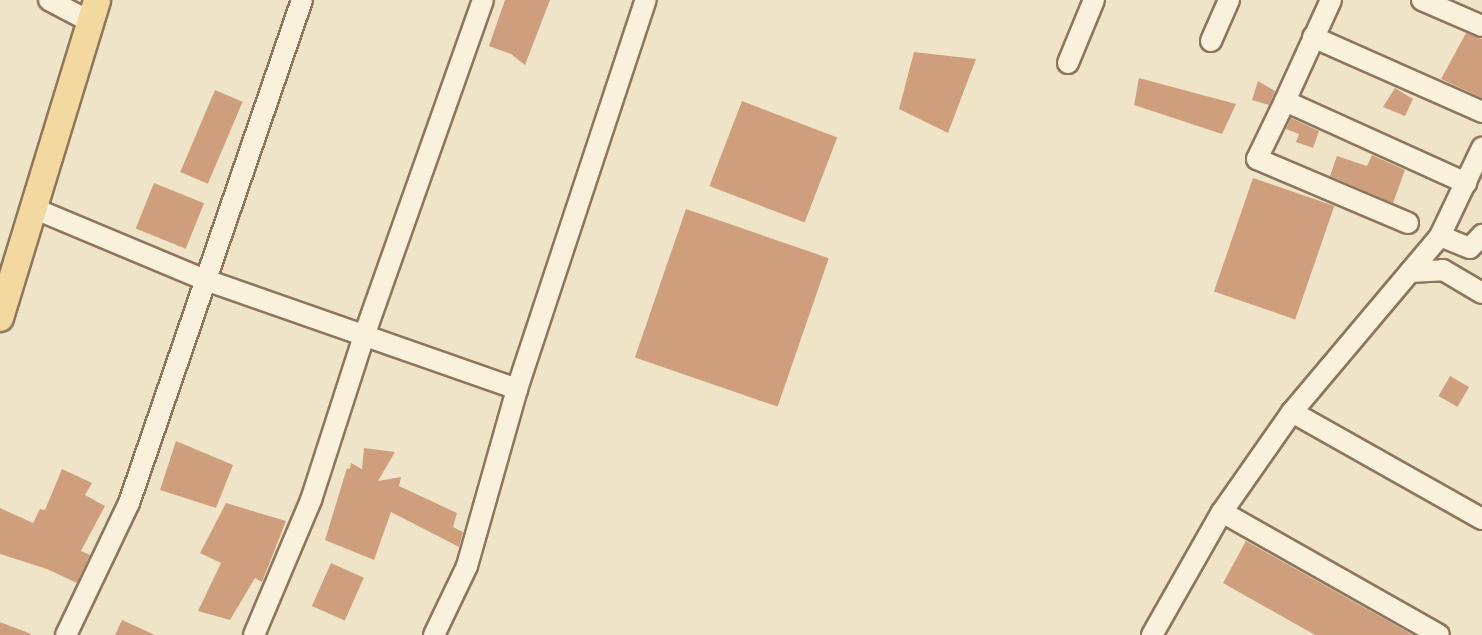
<!DOCTYPE html>
<html>
<head>
<meta charset="utf-8">
<style>
  body { margin:0 }
  #map { position:relative; width:1482px; height:635px; overflow:hidden; background:#f0e4c8; font-family:Lora,serif }
  div>[style] { position:absolute }
  .building>* { inset:0; background:#cf9f7d; transform-origin:0 0 }
  .roads { filter:drop-shadow(2px 0 #8d765c) drop-shadow(-2px 0 #8d765c) drop-shadow(0 2px #8d765c) drop-shadow(0 -2px #8d765c) }
  .minor>* { height:20px; margin:-10px; padding:0 10px; transform-origin:10px; border-radius:10px; background:#faf1dc }
  .major>* { height:26px; margin:-13px; padding:0 13px; transform-origin:13px; border-radius:13px; background:#f3d9a0 }
  span { translate:-50% -50%; white-space:nowrap; text-align:center; line-height:1.15; -webkit-text-stroke:8px #f7eed8; paint-order:stroke }
</style>
</head>
<body>
<div id="map">
  <div class="building">
    <div style="clip-path:polygon(505px 0,550px 0,525px 65px,511px 54px,489px 46px)"></div>
    <div style="clip-path:polygon(1466px 33px,1482px 39px,1482px 98px,1441px 79px)"></div>
    <div style="clip-path:polygon(914px 52px,976px 59px,948px 133px,899px 109px)"></div>
    <div style="clip-path:polygon(1139px 78px,1236px 104px,1222px 134px,1134px 105px)"></div>
    <div style="clip-path:polygon(1258px 81px,1275px 91px,1269px 105px,1252px 100px)"></div>
    <div style="clip-path:polygon(1395px 88px,1413px 99px,1405px 116px,1383px 107px)"></div>
    <div style="left:215px;top:90px;width:30px;height:89px;rotate:23deg"></div>
    <div style="left:742px;top:101px;width:102px;height:91px;rotate:21deg"></div>
    <div style="clip-path:polygon(1291px 118px,1319px 131px,1313px 148px,1296px 142px,1299px 134px,1286px 129px)"></div>
    <div style="clip-path:polygon(1372px 155px,1405px 170px,1393px 203px,1330px 176px,1337px 156px,1367px 166px)"></div>
    <div style="left:1253px;top:178px;width:86px;height:120px;rotate:19deg"></div>
    <div style="left:154px;top:183px;width:54px;height:49px;rotate:22deg"></div>
    <div style="left:686px;top:209px;width:151px;height:157px;rotate:19deg"></div>
    <div style="left:1450px;top:376px;width:22px;height:23px;rotate:30deg"></div>
    <div style="clip-path:polygon(176px 441px,233px 465px,216px 508px,160px 490px)"></div>
    <div style="clip-path:polygon(364px 448px,395px 452px,378px 481px,401px 477px,399px 486px,457px 513px,453px 527px,463px 532px,459px 547px,391px 512px,374px 560px,325px 540px,347px 468px,350px 469px,351px 463px,362px 469px)"></div>
    <div style="clip-path:polygon(62px 469px,92px 483px,85px 495px,105px 506px,81px 551px,90px 555px,77px 583px,47px 569px,0 554px,0 508px,33px 523px,40px 509px,45px 510px)"></div>
    <div style="clip-path:polygon(226px 503px,286px 521px,262px 582px,255px 578px,230px 620px,198px 611px,221px 563px,200px 553px)"></div>
    <div style="clip-path:polygon(1246px 541px,1413px 635px,1315px 635px,1223px 583px)"></div>
    <div style="left:331px;top:563px;width:36px;height:47px;rotate:24deg"></div>
    <div style="clip-path:polygon(122px 620px,155px 635px,115px 635px)"></div>
    <div style="clip-path:polygon(0 622px,31px 634px,31px 635px,0 635px)"></div>
  </div>
  <div class="roads">
    <div class="minor">
      <div style="left:49px;top:0;width:45px;rotate:27.7deg"></div>
      <div style="left:1422px;top:0;width:65px;rotate:23.4deg"></div>
      <div style="left:1313px;top:37px;width:185px;rotate:23.9deg"></div>
      <div style="left:1211px;top:41px;width:45px;rotate:-66.3deg"></div>
      <div style="left:1068px;top:63px;width:68px;rotate:-67.6deg"></div>
      <div style="left:1285px;top:101px;width:111px;rotate:-65.5deg"></div>
      <div style="left:33px;top:208px;width:184px;rotate:22.7deg"></div>
      <div style="left:203px;top:279px;width:333px;rotate:19.3deg"></div>
      <div style="left:1408px;top:223px;width:164px;rotate:-157deg"></div>
      <div style="left:1257px;top:159px;width:64px;rotate:-64.2deg"></div>
      <div style="left:1285px;top:101px;width:199px;rotate:24.4deg"></div>
      <div style="left:1440px;top:236px;width:32px;rotate:22deg"></div>
      <div style="left:1470px;top:248px;width:18px;rotate:-47deg"></div>
      <div style="left:1410px;top:272px;width:33px;rotate:-3deg"></div>
      <div style="left:1443px;top:270px;width:45px;rotate:30.5deg"></div>
      <div style="left:1292px;top:412px;width:218px;rotate:29.4deg"></div>
      <div style="left:1222px;top:512px;width:249px;rotate:29.5deg"></div>
      <div style="left:66px;top:635px;width:146px;rotate:-64.5deg"></div>
      <div style="left:129px;top:503px;width:532px;rotate:-71.02deg"></div>
      <div style="left:254px;top:635px;width:147px;rotate:-67.1deg"></div>
      <div style="left:311px;top:500px;width:172px;rotate:-72.1deg"></div>
      <div style="left:364px;top:336px;width:356px;rotate:-70.5deg"></div>
      <div style="left:434px;top:635px;width:76px;rotate:-64.4deg"></div>
      <div style="left:467px;top:566px;width:184px;rotate:-74.2deg"></div>
      <div style="left:517px;top:389px;width:410px;rotate:-71.7deg"></div>
      <div style="left:1152px;top:635px;width:142px;rotate:-60.4deg"></div>
      <div style="left:1222px;top:512px;width:122px;rotate:-55deg"></div>
      <div style="left:1292px;top:412px;width:230px;rotate:-49.9deg"></div>
      <div style="left:1440px;top:236px;width:98px;rotate:-64.5deg"></div>
    </div>
    <div class="major">
      <div style="left:0;top:318px;width:332px;rotate:-73deg"></div>
    </div>
  </div>
</div>
</body>
</html>
